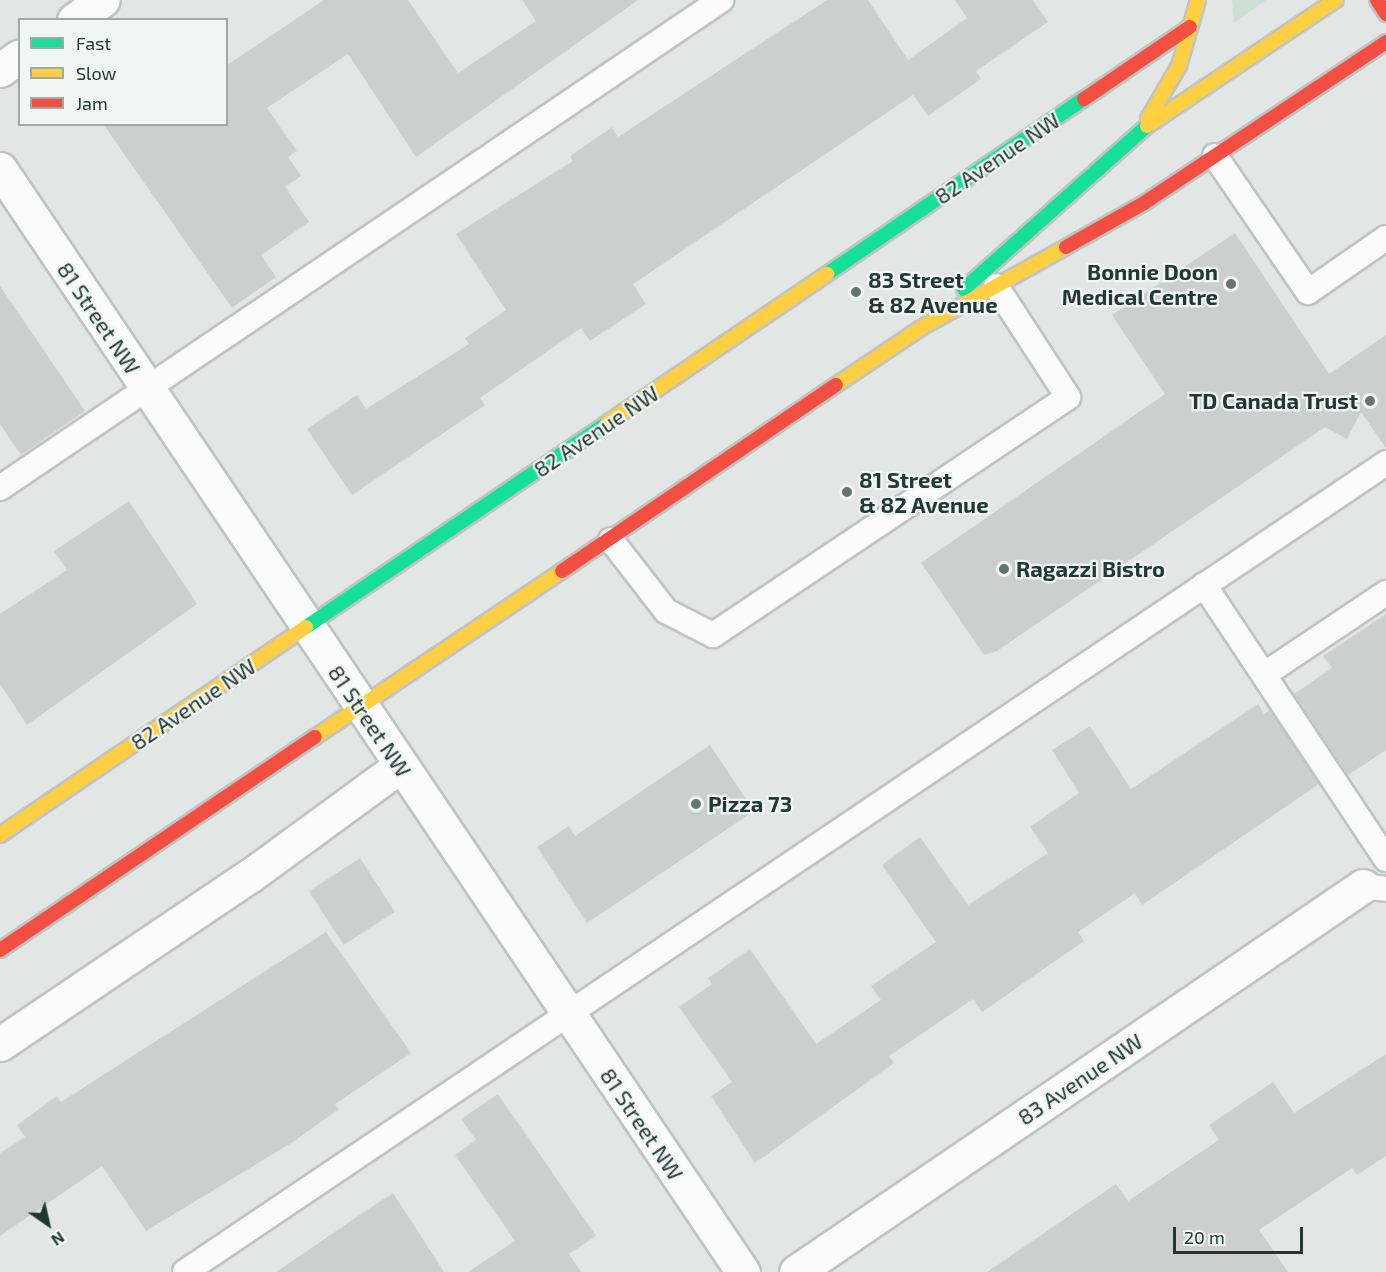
<!DOCTYPE html>
<html>
<head>
<meta charset="utf-8">
<style>
  body { margin:0 }
  #map { position:relative; width:1386px; height:1272px; overflow:hidden; background:#e2e7e5; font-family:"Exo 2",sans-serif }
  div>[style] { position:absolute }
  .green>* { inset:0; background:#cddfd3 }
  .building>* { inset:0; background:#cbd0ce; transform-origin:0 0 }
  .roads { filter:drop-shadow(2px 0 #bfc4c2) drop-shadow(-2px 0 #bfc4c2) drop-shadow(0 2px #bfc4c2) drop-shadow(0 -2px #bfc4c2) }
  .lane>* { height:24px; margin:-12px; padding:0 12px; transform-origin:12px; border-radius:12px; background:#fbfbfb }
  .street>* { height:33px; margin:-16.5px; padding:0 16.5px; transform-origin:16.5px; border-radius:16.5px; background:#fbfbfb }
  .fast>* { height:14px; margin:-7px; padding:0 7px; transform-origin:7px; border-radius:7px; background:#16e098 }
  .slow>* { height:14px; margin:-7px; padding:0 7px; transform-origin:7px; border-radius:7px; background:#ffcf43 }
  .jam>* { height:14px; margin:-7px; padding:0 7px; transform-origin:7px; border-radius:7px; background:#f24e42 }
  .dots>* { width:16px; height:16px; translate:-50% -50%; box-sizing:border-box; border:3px solid #f0f6f3; border-radius:50% }
  span { translate:-50% -50%; white-space:nowrap; text-align:center; line-height:1.15; -webkit-text-stroke:4.5px #f0f6f3; paint-order:stroke }
  .street-label { font-size:22px; color:#233734 }
  .poi-label { font-size:22px; color:#233734; font-weight:700 }
  .right { translate:-100% -50%; text-align:right }
  .left { translate:0 -50%; text-align:left }
  .legend { position:absolute; left:18px; top:18px; width:210px; height:108px; box-sizing:border-box; background:#f0f6f3; border:2px solid #9eaaa7; margin:0; padding:8px 10px; list-style:none; font-size:18px; color:#233734 }
  .legend li { display:flex; align-items:center; gap:12px; height:30px }
  .legend b { width:30px; border:2px solid #9eaaa7 }
  .north { position:absolute; left:18px; top:1194px; width:60px; height:60px; -webkit-text-stroke:4px #f0f6f3; paint-order:stroke; rotate:146deg; font-size:16px; font-weight:700; line-height:24px; text-align:center; color:#233734 }
  .north::after { content:''; display:block; margin:auto; width:21px; height:27px; background:#233734; clip-path:polygon(50% 0,100% 100%,50% 72%,0 100%) }
  .scale { position:absolute; left:1173px; top:1227px; width:130px; height:27px; box-sizing:border-box; border:3px solid #233734; border-top:0; padding-left:8px; font-size:18px; line-height:21px; white-space:nowrap; color:#233734; -webkit-text-stroke:4px #f0f6f3; paint-order:stroke }
</style>
</head>
<body>
<div id="map">
  <div class="green">
    <div style="clip-path:polygon(1232px 0,1266px 0,1234px 23px)"></div>
  </div>
  <div class="building">
    <div style="clip-path:polygon(324px 0,408px 0,458px 73px,536px 21px,522px 0,638px 0,416px 157px,348px 54px,267px 108px,297px 151px,288px 157px,301px 176px,285px 187px,309px 222px,261px 255px,276px 277px,232px 308px,103px 124px,226px 124px,226px 66px)"></div>
    <div style="clip-path:polygon(827px 0,868px 0,908px 60px,967px 18px,955px 0,1033px 0,1048px 22px,976px 71px,981px 79px,928px 116px,913px 95px,633px 284px,646px 304px,590px 341px,581px 328px,480px 398px,485px 405px,352px 495px,307px 429px,357px 395px,366px 409px,469px 344px,465px 338px,506px 310px,456px 234px,573px 161px,570px 156px,612px 127px,618px 137px)"></div>
    <div style="clip-path:polygon(1235px 233px,1329px 374px,1386px 335px,1386px 448px,1361px 412px,1347px 439px,1325px 427px,997px 651px,984px 655px,921px 563px,1165px 394px,1112px 315px)"></div>
    <div style="clip-path:polygon(0 286px,85px 411px,21px 455px,0 424px)"></div>
    <div style="clip-path:polygon(129px 501px,197px 604px,27px 725px,0 684px,0 614px,67px 570px,54px 551px)"></div>
    <div style="clip-path:polygon(1386px 614px,1386px 750px,1348px 775px,1294px 694px,1332px 668px,1323px 656px)"></div>
    <div style="clip-path:polygon(1258px 704px,1264px 714px,1270px 710px,1319px 784px,1142px 905px,1135px 893px,1078px 932px,1084px 941px,982px 1012px,973px 999px,889px 1056px,894px 1063px,755px 1163px,711px 1096px,732px 1082px,679px 1007px,712px 984px,708px 978px,750px 949px,816px 1044px,881px 1000px,871px 986px,936px 942px,882px 865px,920px 837px,968px 905px,1048px 853px,1030px 827px,1079px 793px,1052px 750px,1090px 726px,1131px 789px)"></div>
    <div style="clip-path:polygon(710px 745px,754px 811px,587px 923px,537px 847px,569px 826px,575px 836px)"></div>
    <div style="left:360px;top:858px;width:64px;height:61px;rotate:57deg"></div>
    <div style="clip-path:polygon(326px 932px,411px 1053px,335px 1104px,339px 1109px,293px 1142px,146px 1231px,102px 1166px,0 1236px,0 1153px,25px 1137px,17px 1125px,57px 1096px,61px 1102px)"></div>
    <div style="clip-path:polygon(1386px 1054px,1386px 1156px,1357px 1175px,1352px 1168px,1259px 1230px,1288px 1272px,987px 1272px,1116px 1184px,1128px 1201px,1219px 1140px,1209px 1125px,1273px 1082px,1294px 1113px)"></div>
    <div style="clip-path:polygon(498px 1094px,596px 1236px,569px 1254px,581px 1272px,468px 1272px,515px 1241px,455px 1155px,476px 1140px,461px 1119px)"></div>
    <div style="clip-path:polygon(393px 1193px,444px 1272px,276px 1272px,358px 1216px)"></div>
  </div>
  <div class="roads">
    <div class="lane">
      <div style="left:1215px;top:156px;width:165px;rotate:55.6deg"></div>
      <div style="left:1308px;top:292px;width:95px;rotate:-34.7deg"></div>
      <div style="left:0;top:488px;width:871px;rotate:-34.09deg"></div>
      <div style="left:611px;top:540px;width:90px;rotate:52.2deg"></div>
      <div style="left:666px;top:611px;width:53px;rotate:27.1deg"></div>
      <div style="left:713px;top:635px;width:427px;rotate:-33.8deg"></div>
      <div style="left:1068px;top:397px;width:132px;rotate:-123deg"></div>
      <div style="left:1204px;top:585px;width:329px;rotate:56.4deg"></div>
      <div style="left:1265px;top:674px;width:146px;rotate:-33.8deg"></div>
      <div style="left:1363px;top:886px;width:23px;rotate:7deg"></div>
      <div style="left:185px;top:1272px;width:1448px;rotate:-33.96deg"></div>
    </div>
    <div class="street">
      <div style="left:74px;top:20px;width:35px;rotate:-35deg"></div>
      <div style="left:0;top:70px;width:24px;rotate:-35deg"></div>
      <div style="left:0;top:169px;width:1330px;rotate:56.04deg"></div>
      <div style="left:0;top:1044px;width:303px;rotate:-34deg"></div>
      <div style="left:251px;top:875px;width:185px;rotate:-36.2deg"></div>
      <div style="left:796px;top:1272px;width:686px;rotate:-34.25deg"></div>
    </div>
    <div class="fast">
      <div style="left:827px;top:274px;width:311px;rotate:-34.3deg"></div>
      <div style="left:964px;top:289px;width:245px;rotate:-41.7deg"></div>
      <div style="left:306px;top:627px;width:364px;rotate:-34.1deg"></div>
    </div>
    <div class="slow">
      <div style="left:1148px;top:119px;width:61px;rotate:-59.7deg"></div>
      <div style="left:1179px;top:66px;width:69px;rotate:-73.9deg"></div>
      <div style="left:1147px;top:126px;width:227px;rotate:-33.7deg"></div>
      <div style="left:836px;top:385px;width:102px;rotate:-33.8deg"></div>
      <div style="left:921px;top:328px;width:166px;rotate:-29.2deg"></div>
      <div style="left:607px;top:423px;width:266px;rotate:-34.1deg"></div>
      <div style="left:315px;top:737px;width:298px;rotate:-33.9deg"></div>
      <div style="left:0;top:835px;width:370px;rotate:-34.2deg"></div>
    </div>
    <div class="jam">
      <div style="left:1377px;top:0;width:17px;rotate:57deg"></div>
      <div style="left:1084px;top:99px;width:128px;rotate:-34.2deg"></div>
      <div style="left:1066px;top:247px;width:90px;rotate:-29.4deg"></div>
      <div style="left:1144px;top:203px;width:291px;rotate:-33.6deg"></div>
      <div style="left:562px;top:571px;width:331px;rotate:-34.2deg"></div>
      <div style="left:0;top:950px;width:380px;rotate:-34.1deg"></div>
    </div>
  </div>
  <div class="dots">
    <div style="left:1231px;top:284px;background:#667572"></div>
    <div style="left:856px;top:292px;background:#667572"></div>
    <div style="left:1370px;top:401px;background:#667572"></div>
    <div style="left:847px;top:492px;background:#667572"></div>
    <div style="left:1004px;top:569px;background:#667572"></div>
    <div style="left:696px;top:804px;background:#667572"></div>
  </div>
  <div class="street-label">
    <span style="left:997px;top:158px;rotate:-34deg">82 Avenue NW</span>
    <span style="left:99px;top:318px;rotate:56deg">81 Street NW</span>
    <span style="left:596px;top:431px;rotate:-34deg">82 Avenue NW</span>
    <span style="left:193px;top:704px;rotate:-34deg">82 Avenue NW</span>
    <span style="left:370px;top:721px;rotate:56deg">81 Street NW</span>
    <span style="left:1080px;top:1079px;rotate:-34deg">83 Avenue NW</span>
    <span style="left:642px;top:1124px;rotate:56deg">81 Street NW</span>
  </div>
  <div class="poi-label">
    <span class="right" style="left:1218px;top:284px">Bonnie Doon<br>Medical Centre</span>
    <span class="left" style="left:868px;top:292px">83 Street<br>&amp; 82 Avenue</span>
    <span class="right" style="left:1358px;top:401px">TD Canada Trust</span>
    <span class="left" style="left:859px;top:492px">81 Street<br>&amp; 82 Avenue</span>
    <span class="left" style="left:1016px;top:569px">Ragazzi Bistro</span>
    <span class="left" style="left:708px;top:804px">Pizza 73</span>
  </div>
  <ul class="legend">
  <li><b style="height:8px;background:#16e098"></b>Fast</li>
  <li><b style="height:8px;background:#ffcf43"></b>Slow</li>
  <li><b style="height:8px;background:#f24e42"></b>Jam</li>
  </ul>
  <div class="north">N</div>
  <div class="scale">20 m</div>
</div>
</body>
</html>
